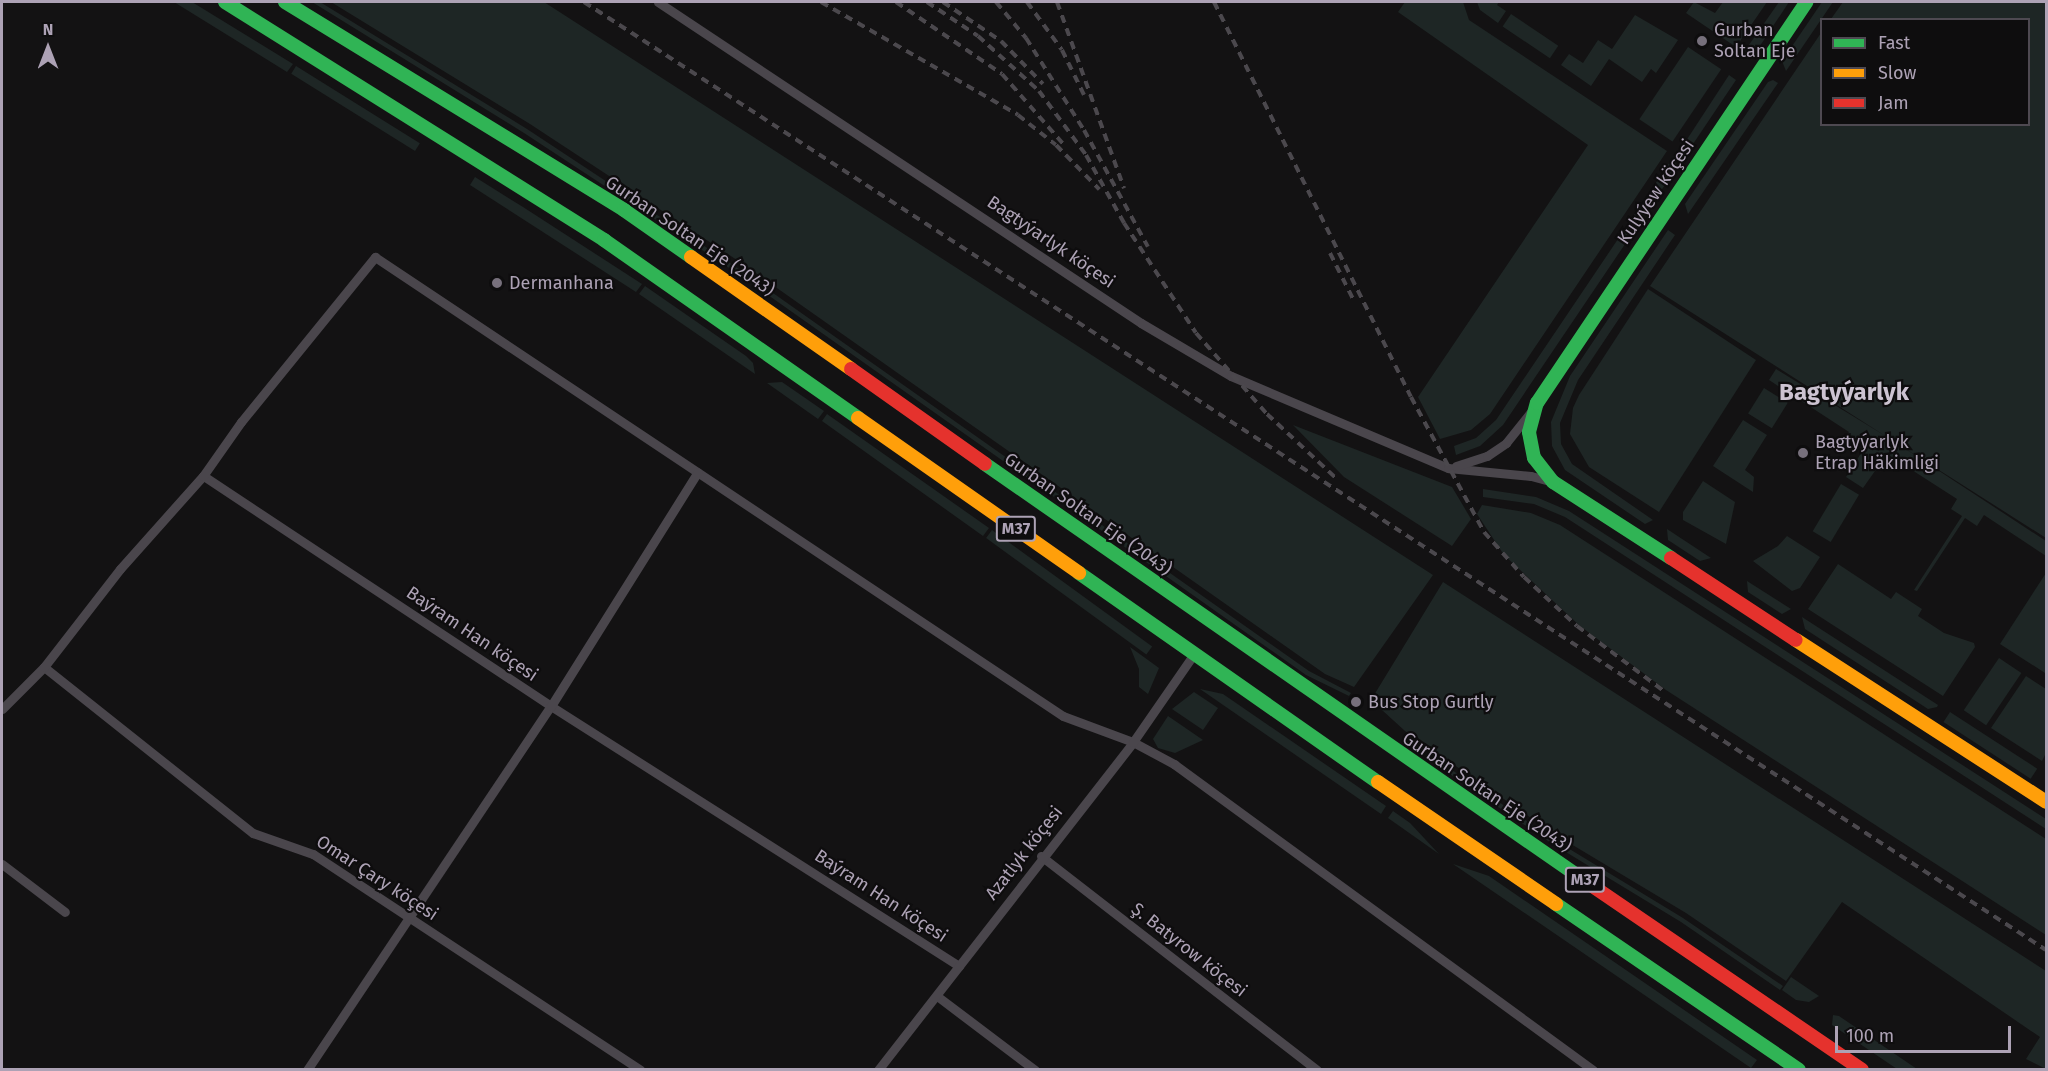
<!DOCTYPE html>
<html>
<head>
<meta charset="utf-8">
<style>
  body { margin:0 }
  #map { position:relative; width:2048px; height:1071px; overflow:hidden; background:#131213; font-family:"Fira Sans",sans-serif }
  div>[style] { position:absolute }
  .green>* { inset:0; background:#1e2625; transform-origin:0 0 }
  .street>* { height:9px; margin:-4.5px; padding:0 4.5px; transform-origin:4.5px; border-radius:4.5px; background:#4a464c }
  .fast>* { height:14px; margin:-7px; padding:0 7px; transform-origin:7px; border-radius:7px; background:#30b455 }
  .slow>* { height:14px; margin:-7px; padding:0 7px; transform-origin:7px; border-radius:7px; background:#ff9f0a }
  .jam>* { height:14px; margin:-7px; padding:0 7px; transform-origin:7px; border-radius:7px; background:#e5322d }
  .rail>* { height:4px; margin-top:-2px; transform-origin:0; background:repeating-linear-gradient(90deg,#4b484d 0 8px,transparent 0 14px) }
  .dots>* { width:16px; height:16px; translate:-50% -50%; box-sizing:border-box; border:3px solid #0e0d0e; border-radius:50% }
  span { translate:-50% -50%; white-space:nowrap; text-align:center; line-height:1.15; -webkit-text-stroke:4.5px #0e0d0e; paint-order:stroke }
  .shield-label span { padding:2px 4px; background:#0e0d0e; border:2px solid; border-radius:4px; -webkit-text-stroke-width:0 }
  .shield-label { font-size:16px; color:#ada2b5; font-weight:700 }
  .poi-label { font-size:18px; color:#ada2b5 }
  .left { translate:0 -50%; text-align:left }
  .street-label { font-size:18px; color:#ada2b5 }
  .district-label { font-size:24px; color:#ccc3d1; font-weight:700 }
  .frame { position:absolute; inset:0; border:3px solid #ada2b5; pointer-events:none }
  .legend { position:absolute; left:1820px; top:18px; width:210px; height:108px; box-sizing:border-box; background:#0e0d0e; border:2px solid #4e4951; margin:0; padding:8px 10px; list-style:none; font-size:18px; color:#ada2b5 }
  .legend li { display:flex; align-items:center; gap:12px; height:30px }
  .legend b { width:30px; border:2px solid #4e4951 }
  .north { position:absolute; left:18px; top:18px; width:60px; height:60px; -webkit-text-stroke:4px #0e0d0e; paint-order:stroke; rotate:0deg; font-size:16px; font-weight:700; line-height:24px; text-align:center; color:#ada2b5 }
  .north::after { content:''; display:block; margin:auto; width:21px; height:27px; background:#ada2b5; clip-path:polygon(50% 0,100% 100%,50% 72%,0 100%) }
  .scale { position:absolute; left:1835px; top:1026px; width:176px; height:27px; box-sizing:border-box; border:3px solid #ada2b5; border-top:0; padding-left:8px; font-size:18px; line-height:21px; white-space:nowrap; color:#ada2b5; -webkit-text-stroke:4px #0e0d0e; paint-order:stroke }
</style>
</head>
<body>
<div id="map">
  <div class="green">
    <div style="clip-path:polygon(174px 2px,192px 2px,293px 64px,287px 72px)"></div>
    <div style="clip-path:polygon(312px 2px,320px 2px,527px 129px,739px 269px,1309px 671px,1351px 693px,1349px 696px,1306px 675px,737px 273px,524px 133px)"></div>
    <div style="clip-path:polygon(331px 2px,544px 2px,1433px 575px,1354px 687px,1325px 674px,743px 264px,530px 124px)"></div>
    <div style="clip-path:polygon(1405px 2px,1463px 2px,1469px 20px,1667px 151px,1490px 414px,1471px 430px,1440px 439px,1418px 397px,1588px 145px,1398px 12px)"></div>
    <div style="clip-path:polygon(1477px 2px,1499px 2px,1497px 5px,1506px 11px,1498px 23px,1480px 10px)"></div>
    <div style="clip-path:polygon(1694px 2px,1715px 13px,1723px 2px,1767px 2px,1736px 47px,1686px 13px)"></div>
    <div style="clip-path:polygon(1779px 2px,1789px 2px,1752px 58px,1744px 52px)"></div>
    <div style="clip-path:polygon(1822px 2px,1833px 2px,1786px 71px,1782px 61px)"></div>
    <div style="clip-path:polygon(1843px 2px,2046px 2px,2046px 538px,1898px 444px,2046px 541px,2046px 556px,1984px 515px,1977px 526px,1965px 518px,1917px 591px,1914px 590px,1962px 516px,1951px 509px,1957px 499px,1887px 454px,1863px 488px,1846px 477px,1865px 447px,1847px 435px,1849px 432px,1769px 380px,1776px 369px,1887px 437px,1650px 286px,1821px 33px,1822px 124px,2028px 124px,2028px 20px,1831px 19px)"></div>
    <div style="left:1511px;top:14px;width:57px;height:15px;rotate:34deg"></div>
    <div style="clip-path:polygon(1635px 15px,1678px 40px,1656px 73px,1651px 69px,1642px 82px,1609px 59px,1591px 86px,1561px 65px,1569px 54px,1583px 63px,1598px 40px,1612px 49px)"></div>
    <div style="left:1688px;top:47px;width:40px;height:87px;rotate:34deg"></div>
    <div style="left:296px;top:66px;width:146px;height:9px;rotate:32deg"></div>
    <div style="clip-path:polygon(1729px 75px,1736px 80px,1693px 144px,1682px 147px)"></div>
    <div style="clip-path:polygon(1773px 80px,1778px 83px,1688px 214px,1685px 204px,1768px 82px)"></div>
    <div style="clip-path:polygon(1674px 156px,1677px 167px,1503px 425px,1480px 446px,1456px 455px,1454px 446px,1476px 438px,1496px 420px)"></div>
    <div style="clip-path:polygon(475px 177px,523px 207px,642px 284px,636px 292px,470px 185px)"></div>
    <div style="clip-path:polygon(1668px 230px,1675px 235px,1578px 380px,1560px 423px,1561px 444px,1572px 464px,1653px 520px,1645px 524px,1565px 470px,1552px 446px,1551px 422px,1570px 376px)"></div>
    <div style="clip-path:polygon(645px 286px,746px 356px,753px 363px,755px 374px,639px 294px)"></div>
    <div style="clip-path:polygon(1648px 289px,1756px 360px,1659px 512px,1589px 467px,1570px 434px,1573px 408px,1579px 395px)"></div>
    <div style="clip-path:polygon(782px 382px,824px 411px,818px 419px,767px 383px)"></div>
    <div style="left:1764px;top:388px;width:28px;height:30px;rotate:32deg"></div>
    <div style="clip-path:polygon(827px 414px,989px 528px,983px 536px,822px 421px)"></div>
    <div style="clip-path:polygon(1743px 420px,1767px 435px,1745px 470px,1754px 477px,1753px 492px,1713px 466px)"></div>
    <div style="clip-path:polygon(1293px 425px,1452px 487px,1471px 519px,1452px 546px,1344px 477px)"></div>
    <div style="clip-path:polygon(1703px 481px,1735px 502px,1726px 544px,1683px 520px,1683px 512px)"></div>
    <div style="left:1841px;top:484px;width:21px;height:55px;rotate:31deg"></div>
    <div style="clip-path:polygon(1483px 489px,1536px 497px,1569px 511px,2046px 819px,2046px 829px,1565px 517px,1534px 504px,1483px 497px)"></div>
    <div style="clip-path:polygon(1482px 505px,1531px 513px,1560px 525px,2046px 839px,2046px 935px,1666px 690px,1580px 626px,1504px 555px,1477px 514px)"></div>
    <div style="clip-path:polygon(1667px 529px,1711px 558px,1700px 561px,1668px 540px)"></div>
    <div style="left:992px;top:530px;width:198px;height:10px;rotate:36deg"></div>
    <div style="clip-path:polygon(1787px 536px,1820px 557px,1800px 588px,1792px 591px,1753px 561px,1778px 546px)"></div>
    <div style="clip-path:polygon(1838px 564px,1891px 599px,1896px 592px,1922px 609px,1918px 616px,1944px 633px,1974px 643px,1975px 647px,1943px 696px,1808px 609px)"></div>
    <div style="clip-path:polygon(2046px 573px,2046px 672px,2045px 673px,2000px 644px)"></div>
    <div style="clip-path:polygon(1747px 581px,1791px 609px,1782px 614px,1748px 592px)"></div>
    <div style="clip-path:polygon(1443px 582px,2046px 971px,2046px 1069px,2026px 1059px,2040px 1037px,1842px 902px,1786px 981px,1686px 913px,1556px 835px,1405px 731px,1371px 700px)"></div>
    <div style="clip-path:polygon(1802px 617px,1938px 705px,1937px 707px,1928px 709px,1805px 629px)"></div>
    <div style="clip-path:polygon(1130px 647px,1159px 668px,1148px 694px,1139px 687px,1139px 669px)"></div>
    <div style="left:1999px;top:658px;width:27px;height:63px;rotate:34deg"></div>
    <div style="clip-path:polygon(2026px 676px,2046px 689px,2046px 753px,2042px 761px,1991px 728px)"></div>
    <div style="clip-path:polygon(1200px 689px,1223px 694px,1386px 806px,1381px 814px)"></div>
    <div style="clip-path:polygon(1194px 692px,1218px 708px,1203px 730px,1172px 709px)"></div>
    <div style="left:1950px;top:712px;width:104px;height:12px;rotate:33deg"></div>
    <div style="clip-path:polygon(1168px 716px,1203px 740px,1175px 753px,1158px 748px,1153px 739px)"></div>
    <div style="clip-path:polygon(1430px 755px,1553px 839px,1683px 918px,1783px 986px,1780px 990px,1681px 922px,1551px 843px,1428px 759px)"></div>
    <div style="clip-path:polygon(1393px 811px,1410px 823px,1439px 854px,1388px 818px)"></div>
    <div style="clip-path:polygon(1453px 864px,1489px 876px,1757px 1060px,1751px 1068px)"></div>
    <div style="clip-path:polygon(1791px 977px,1819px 996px,1809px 1002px,1796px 1000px,1782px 990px)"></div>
    <div style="clip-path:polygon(1833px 1015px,1839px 1016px,1917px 1069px,1897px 1069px,1832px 1025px)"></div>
  </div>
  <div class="street">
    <div style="left:658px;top:2px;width:580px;rotate:33.61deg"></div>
    <div style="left:1141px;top:323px;width:104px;rotate:30.5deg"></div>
    <div style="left:1231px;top:376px;width:236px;rotate:23deg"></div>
    <div style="left:1448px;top:468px;width:83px;rotate:5.5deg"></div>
    <div style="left:1531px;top:476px;width:23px;rotate:15deg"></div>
    <div style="left:1456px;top:466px;width:33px;rotate:-18deg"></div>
    <div style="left:1487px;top:456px;width:23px;rotate:-34deg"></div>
    <div style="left:1506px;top:443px;width:45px;rotate:-51.3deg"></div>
    <div style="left:44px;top:667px;width:267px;rotate:38.5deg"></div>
    <div style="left:253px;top:833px;width:64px;rotate:19.3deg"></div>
    <div style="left:313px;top:854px;width:392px;rotate:33.4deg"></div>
    <div style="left:2px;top:709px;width:59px;rotate:-45deg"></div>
    <div style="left:44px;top:667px;width:124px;rotate:-52.2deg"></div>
    <div style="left:120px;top:569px;width:125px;rotate:-48.3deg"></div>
    <div style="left:1041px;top:856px;width:349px;rotate:37.8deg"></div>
    <div style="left:2px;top:864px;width:79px;rotate:37.3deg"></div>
    <div style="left:959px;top:966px;width:484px;rotate:-147.5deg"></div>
    <div style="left:551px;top:706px;width:417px;rotate:-146.5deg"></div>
    <div style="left:203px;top:476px;width:66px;rotate:-54.9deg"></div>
    <div style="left:241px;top:422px;width:213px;rotate:-50.9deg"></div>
    <div style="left:375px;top:257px;width:827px;rotate:33.71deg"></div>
    <div style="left:1063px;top:716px;width:75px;rotate:20.4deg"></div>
    <div style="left:1133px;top:742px;width:47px;rotate:28.2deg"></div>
    <div style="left:1174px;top:764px;width:519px;rotate:36.14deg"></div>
    <div style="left:937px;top:996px;width:123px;rotate:37.1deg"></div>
    <div style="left:307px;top:1070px;width:438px;rotate:-56.2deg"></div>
    <div style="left:551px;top:706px;width:276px;rotate:-57.9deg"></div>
    <div style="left:878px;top:1070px;width:415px;rotate:-52.1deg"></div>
    <div style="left:1133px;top:742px;width:107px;rotate:-55.3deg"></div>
  </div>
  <div class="fast">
    <div style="left:225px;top:2px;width:448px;rotate:32.1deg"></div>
    <div style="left:604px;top:240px;width:310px;rotate:35deg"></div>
    <div style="left:285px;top:2px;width:398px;rotate:31.5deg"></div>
    <div style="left:624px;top:210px;width:82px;rotate:35deg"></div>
    <div style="left:985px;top:464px;width:738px;rotate:34.79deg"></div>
    <div style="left:1671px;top:558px;width:140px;rotate:-147.2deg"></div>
    <div style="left:1553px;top:482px;width:31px;rotate:-128deg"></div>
    <div style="left:1534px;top:458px;width:26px;rotate:-101deg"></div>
    <div style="left:1529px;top:432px;width:30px;rotate:-75deg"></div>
    <div style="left:1537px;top:403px;width:483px;rotate:-56.1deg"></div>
    <div style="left:1079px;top:573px;width:365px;rotate:35deg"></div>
    <div style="left:1556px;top:904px;width:294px;rotate:34.3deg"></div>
  </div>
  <div class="slow">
    <div style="left:691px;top:257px;width:195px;rotate:35deg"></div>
    <div style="left:858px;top:418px;width:270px;rotate:35deg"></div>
    <div style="left:1796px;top:640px;width:298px;rotate:32.9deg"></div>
    <div style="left:1378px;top:782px;width:216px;rotate:34.4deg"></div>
  </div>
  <div class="jam">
    <div style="left:851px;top:369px;width:164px;rotate:35.3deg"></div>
    <div style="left:1671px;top:558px;width:149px;rotate:33.3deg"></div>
    <div style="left:1591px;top:885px;width:328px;rotate:34.3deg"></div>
  </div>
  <div class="rail">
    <div style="left:584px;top:2px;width:1742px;rotate:32.96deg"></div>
    <div style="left:821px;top:2px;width:227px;rotate:29.8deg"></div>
    <div style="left:1018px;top:115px;width:48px;rotate:38.3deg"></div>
    <div style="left:1056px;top:145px;width:62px;rotate:45.7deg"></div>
    <div style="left:896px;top:2px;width:128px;rotate:34.2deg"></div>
    <div style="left:1002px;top:74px;width:97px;rotate:48.8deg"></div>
    <div style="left:927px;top:2px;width:61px;rotate:33.7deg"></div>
    <div style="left:978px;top:36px;width:82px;rotate:42deg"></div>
    <div style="left:1039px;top:91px;width:79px;rotate:53.7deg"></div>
    <div style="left:1086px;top:155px;width:78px;rotate:60.8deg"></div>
    <div style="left:1124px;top:223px;width:131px;rotate:56.8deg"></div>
    <div style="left:1196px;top:333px;width:108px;rotate:48.8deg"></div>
    <div style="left:1267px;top:414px;width:96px;rotate:42.9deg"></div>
    <div style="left:943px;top:2px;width:70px;rotate:33.9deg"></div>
    <div style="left:1001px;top:41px;width:60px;rotate:45.7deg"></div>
    <div style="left:996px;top:2px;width:47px;rotate:50.2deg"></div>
    <div style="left:1026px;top:38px;width:109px;rotate:57.8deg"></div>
    <div style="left:1084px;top:130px;width:133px;rotate:61.3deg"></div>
    <div style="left:1027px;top:2px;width:59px;rotate:53.9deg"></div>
    <div style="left:1062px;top:50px;width:50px;rotate:63.9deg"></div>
    <div style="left:1057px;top:2px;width:198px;rotate:70.2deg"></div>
    <div style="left:1214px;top:2px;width:441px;rotate:63.5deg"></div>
    <div style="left:1411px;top:397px;width:153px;rotate:61.6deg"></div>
    <div style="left:1484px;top:532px;width:60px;rotate:48.4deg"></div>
    <div style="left:1524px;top:577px;width:72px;rotate:42.8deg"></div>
    <div style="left:1577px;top:626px;width:109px;rotate:36.8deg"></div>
    <div style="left:1330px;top:253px;width:51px;rotate:63.4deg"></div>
  </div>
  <div class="dots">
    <div style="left:1702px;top:41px;background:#77707c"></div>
    <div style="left:497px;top:283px;background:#77707c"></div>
    <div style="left:1803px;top:453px;background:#77707c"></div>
    <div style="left:1356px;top:702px;background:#77707c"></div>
  </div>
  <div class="shield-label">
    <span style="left:1016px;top:529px">M37</span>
    <span style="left:1585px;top:880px">M37</span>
  </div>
  <div class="poi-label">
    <span class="left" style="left:1714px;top:41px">Gurban<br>Soltan Eje</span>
    <span class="left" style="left:509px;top:283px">Dermanhana</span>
    <span class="left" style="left:1815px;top:453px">Bagtyýarlyk<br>Etrap Häkimligi</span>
    <span class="left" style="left:1368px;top:702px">Bus Stop Gurtly</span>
  </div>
  <div class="street-label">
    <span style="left:1656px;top:192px;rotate:-56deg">Kulyýew köçesi</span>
    <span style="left:690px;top:236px;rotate:34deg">Gurban Soltan Eje (2043)</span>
    <span style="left:1051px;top:242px;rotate:34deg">Bagtyýarlyk köçesi</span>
    <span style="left:1088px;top:514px;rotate:35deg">Gurban Soltan Eje (2043)</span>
    <span style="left:472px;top:634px;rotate:34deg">Baýram Han köçesi</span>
    <span style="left:1487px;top:792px;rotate:34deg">Gurban Soltan Eje (2043)</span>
    <span style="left:1024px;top:853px;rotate:-52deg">Azatlyk köçesi</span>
    <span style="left:377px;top:878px;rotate:33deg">Omar Çary köçesi</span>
    <span style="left:881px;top:896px;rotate:33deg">Baýram Han köçesi</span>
    <span style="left:1189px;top:950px;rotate:38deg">Ş. Batyrow köçesi</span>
  </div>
  <div class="district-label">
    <span style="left:1844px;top:393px">Bagtyýarlyk</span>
  </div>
  <div class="frame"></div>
  <ul class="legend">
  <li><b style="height:8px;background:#30b455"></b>Fast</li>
  <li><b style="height:8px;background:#ff9f0a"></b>Slow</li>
  <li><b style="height:8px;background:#e5322d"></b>Jam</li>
  </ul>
  <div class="north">N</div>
  <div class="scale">100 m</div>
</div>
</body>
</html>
